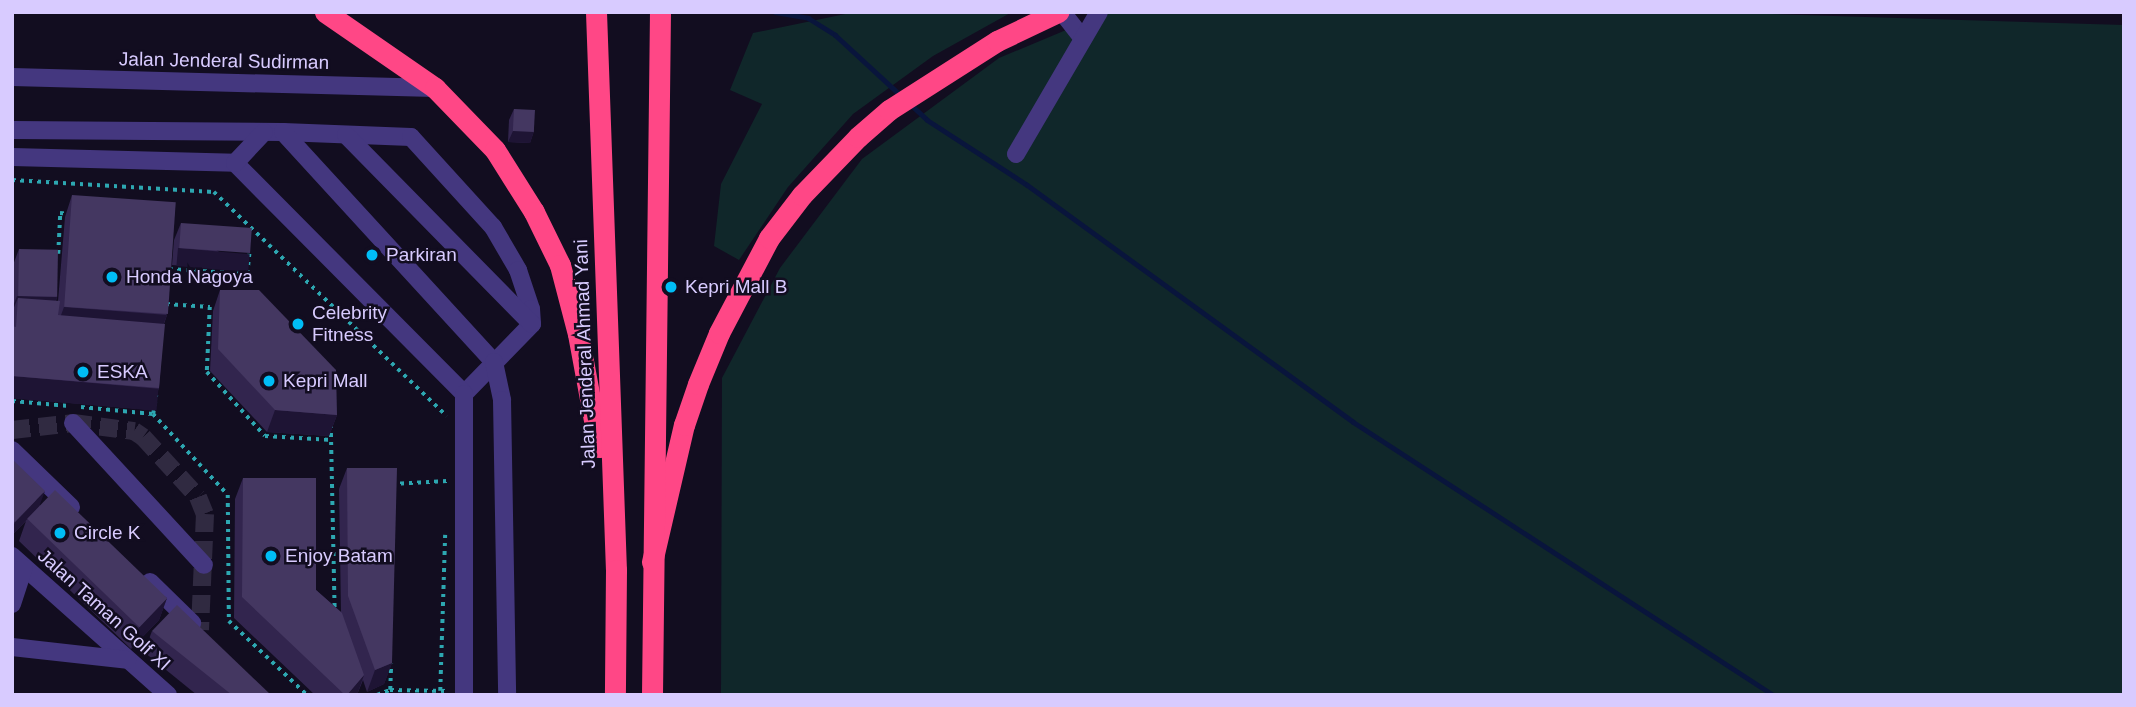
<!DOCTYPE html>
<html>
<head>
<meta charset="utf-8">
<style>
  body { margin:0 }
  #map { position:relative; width:2136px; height:707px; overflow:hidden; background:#120d20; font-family:Helvetica,sans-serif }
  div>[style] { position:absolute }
  .green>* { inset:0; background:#10272a }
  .stream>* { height:5px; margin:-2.5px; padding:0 2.5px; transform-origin:2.5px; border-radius:2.5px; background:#09153c }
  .minor-tunnel>* { height:18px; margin-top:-9px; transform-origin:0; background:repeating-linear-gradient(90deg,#302a41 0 18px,transparent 0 27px) }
  .path>* { height:3.5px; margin-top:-1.75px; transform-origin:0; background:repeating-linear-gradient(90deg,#2da7b1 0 3.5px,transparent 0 8.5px) }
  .minor>* { height:18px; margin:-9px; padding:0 9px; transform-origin:9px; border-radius:9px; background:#44377f }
  .highway>* { height:21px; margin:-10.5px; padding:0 10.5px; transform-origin:10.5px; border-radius:10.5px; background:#ff4786 }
  .wall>* { inset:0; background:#32254e }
  .shaded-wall>* { inset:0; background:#1e1434; transform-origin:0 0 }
  .building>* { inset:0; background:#443761; transform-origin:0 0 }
  .dots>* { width:19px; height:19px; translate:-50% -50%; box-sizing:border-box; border:4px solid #120d20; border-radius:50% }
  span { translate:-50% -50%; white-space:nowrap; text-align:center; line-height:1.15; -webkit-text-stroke:5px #120d20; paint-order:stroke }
  .street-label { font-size:19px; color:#d8cbff }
  .poi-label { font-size:19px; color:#d8cbff }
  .left { translate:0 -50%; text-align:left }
  .frame { position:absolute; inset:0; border:14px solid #d8cbff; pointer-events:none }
</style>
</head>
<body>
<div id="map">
  <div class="green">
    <div style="clip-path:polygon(855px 12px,1012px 12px,933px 56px,853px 114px,788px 187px,739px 260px,714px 246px,721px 184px,762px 104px,730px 90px,753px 33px)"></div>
    <div style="clip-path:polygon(1109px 12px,1705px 12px,2124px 25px,2124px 695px,721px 695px,722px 378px,780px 268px,862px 159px,999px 58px)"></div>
  </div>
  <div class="stream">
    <div style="left:775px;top:12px;width:34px;rotate:10deg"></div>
    <div style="left:808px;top:18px;width:32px;rotate:32deg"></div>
    <div style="left:835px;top:35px;width:88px;rotate:42.7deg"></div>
    <div style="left:910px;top:104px;width:23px;rotate:43deg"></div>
    <div style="left:927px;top:120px;width:119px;rotate:33deg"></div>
    <div style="left:1027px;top:185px;width:403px;rotate:36deg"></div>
    <div style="left:1353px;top:422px;width:501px;rotate:33.02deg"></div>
  </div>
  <div class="minor-tunnel">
    <div style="left:12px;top:430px;width:61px;rotate:-6.5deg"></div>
    <div style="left:73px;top:423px;width:62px;rotate:7.5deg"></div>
    <div style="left:134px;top:431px;width:11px;rotate:34deg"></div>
    <div style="left:143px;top:437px;width:81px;rotate:47.5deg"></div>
    <div style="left:198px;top:497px;width:18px;rotate:68deg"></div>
    <div style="left:205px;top:514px;width:116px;rotate:92.5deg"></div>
  </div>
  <div class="path">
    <div style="left:12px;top:180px;width:202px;rotate:3.4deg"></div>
    <div style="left:214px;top:192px;width:323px;rotate:43.9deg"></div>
    <div style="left:58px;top:254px;width:41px;rotate:-87.2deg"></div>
    <div style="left:60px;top:213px;width:10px;rotate:6deg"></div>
    <div style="left:169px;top:269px;width:78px;rotate:3.7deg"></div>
    <div style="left:247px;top:274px;width:20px;rotate:-84deg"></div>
    <div style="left:166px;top:304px;width:44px;rotate:3.9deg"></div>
    <div style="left:218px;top:308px;width:8px;rotate:-173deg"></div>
    <div style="left:210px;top:307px;width:65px;rotate:92.6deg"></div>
    <div style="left:207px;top:372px;width:86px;rotate:47.8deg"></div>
    <div style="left:265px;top:436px;width:67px;rotate:3.4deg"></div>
    <div style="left:12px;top:401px;width:57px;rotate:5deg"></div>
    <div style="left:81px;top:407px;width:72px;rotate:5.6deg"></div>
    <div style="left:153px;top:414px;width:110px;rotate:47.2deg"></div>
    <div style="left:228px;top:495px;width:126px;rotate:89.5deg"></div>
    <div style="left:229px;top:621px;width:108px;rotate:43.5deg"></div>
    <div style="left:153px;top:414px;width:19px;rotate:-81deg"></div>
    <div style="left:331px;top:425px;width:185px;rotate:88.8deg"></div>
    <div style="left:392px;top:484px;width:55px;rotate:-3.1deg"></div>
    <div style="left:390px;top:690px;width:26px;rotate:-88deg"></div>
    <div style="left:440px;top:691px;width:156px;rotate:-88.2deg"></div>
    <div style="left:377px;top:695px;width:14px;rotate:-21deg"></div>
    <div style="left:390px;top:690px;width:58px;rotate:1deg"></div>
  </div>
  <div class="minor">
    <div style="left:1062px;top:12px;width:34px;rotate:52deg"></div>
    <div style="left:12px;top:77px;width:423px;rotate:1.5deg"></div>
    <div style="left:12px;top:130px;width:271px;rotate:0.4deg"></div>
    <div style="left:283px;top:132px;width:128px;rotate:2.2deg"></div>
    <div style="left:411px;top:137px;width:122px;rotate:47.7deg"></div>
    <div style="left:493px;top:227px;width:50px;rotate:59.8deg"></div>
    <div style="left:518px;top:270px;width:41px;rotate:71.6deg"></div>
    <div style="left:531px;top:309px;width:15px;rotate:86deg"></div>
    <div style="left:532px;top:324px;width:98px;rotate:134.2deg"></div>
    <div style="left:283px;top:132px;width:312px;rotate:47.5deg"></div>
    <div style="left:494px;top:362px;width:39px;rotate:78deg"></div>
    <div style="left:502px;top:400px;width:295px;rotate:89deg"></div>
    <div style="left:346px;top:135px;width:265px;rotate:45.5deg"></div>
    <div style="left:1016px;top:154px;width:164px;rotate:-59.7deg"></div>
    <div style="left:12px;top:157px;width:223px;rotate:1.5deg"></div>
    <div style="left:235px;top:163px;width:325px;rotate:45.2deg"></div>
    <div style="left:464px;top:394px;width:301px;rotate:90deg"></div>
    <div style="left:235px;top:163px;width:42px;rotate:-46.9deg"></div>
    <div style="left:73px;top:423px;width:193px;rotate:47.3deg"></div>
    <div style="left:12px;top:450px;width:82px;rotate:44deg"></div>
    <div style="left:12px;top:556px;width:209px;rotate:41.7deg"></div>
    <div style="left:150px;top:582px;width:59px;rotate:44.3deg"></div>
    <div style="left:12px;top:604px;width:38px;rotate:-72deg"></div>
    <div style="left:12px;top:647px;width:116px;rotate:6.4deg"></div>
  </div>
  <div class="highway">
    <div style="left:325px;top:12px;width:134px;rotate:34.6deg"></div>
    <div style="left:435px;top:88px;width:86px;rotate:45.9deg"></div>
    <div style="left:495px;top:150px;width:73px;rotate:57.8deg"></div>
    <div style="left:534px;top:212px;width:59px;rotate:63.9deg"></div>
    <div style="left:560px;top:265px;width:71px;rotate:75.4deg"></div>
    <div style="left:578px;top:334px;width:115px;rotate:79.5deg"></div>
    <div style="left:596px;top:12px;width:558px;rotate:87.95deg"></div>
    <div style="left:616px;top:570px;width:125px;rotate:90.5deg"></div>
    <div style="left:652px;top:562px;width:141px;rotate:-76.9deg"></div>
    <div style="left:684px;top:425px;width:43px;rotate:-71.1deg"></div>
    <div style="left:698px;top:384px;width:55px;rotate:-67.6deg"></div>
    <div style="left:719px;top:333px;width:107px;rotate:-62.2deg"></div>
    <div style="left:769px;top:238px;width:54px;rotate:-52.5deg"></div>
    <div style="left:802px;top:195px;width:81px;rotate:-46deg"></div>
    <div style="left:858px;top:137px;width:41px;rotate:-41.1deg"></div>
    <div style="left:889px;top:110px;width:128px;rotate:-32.6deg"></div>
    <div style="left:997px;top:41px;width:68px;rotate:-25.4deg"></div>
    <div style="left:652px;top:695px;width:683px;rotate:-89.33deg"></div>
  </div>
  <div class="wall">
    <div style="clip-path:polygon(514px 109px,534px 131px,530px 143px,508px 142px,509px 120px)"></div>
    <div style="clip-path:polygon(72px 195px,167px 315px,164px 324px,159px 388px,151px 410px,12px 398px,13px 265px,19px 249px,57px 297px,56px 301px,58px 301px,65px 217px)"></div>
    <div style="clip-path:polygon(181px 223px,244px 271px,172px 265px,174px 240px)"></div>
    <div style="clip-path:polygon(220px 290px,337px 415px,329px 436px,267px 432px,210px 371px,213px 311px)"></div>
    <div style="clip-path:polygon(12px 459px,40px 506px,167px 598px,159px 620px,131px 649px,19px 541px,26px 521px,12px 535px)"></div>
    <div style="clip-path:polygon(347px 468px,392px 663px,384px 684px,367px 692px,363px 680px,357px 695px,315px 695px,234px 618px,235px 499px,243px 478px,316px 590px,341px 612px,339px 489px)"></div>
    <div style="clip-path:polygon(152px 631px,271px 695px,197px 695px,144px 652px)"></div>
  </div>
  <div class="shaded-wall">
    <div style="clip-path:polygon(513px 131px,534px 131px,530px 143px,508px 142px)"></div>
    <div style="left:178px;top:248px;width:72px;height:18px;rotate:5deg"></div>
    <div style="clip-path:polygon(17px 296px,57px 297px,51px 314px,18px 298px,12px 312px,12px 309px)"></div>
    <div style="clip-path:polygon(64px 307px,167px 315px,159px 336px,56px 329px)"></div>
    <div style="left:12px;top:376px;width:147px;height:22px;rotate:5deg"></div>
    <div style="clip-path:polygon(275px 410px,337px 415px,329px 436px,267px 432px)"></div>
    <div style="clip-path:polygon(45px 491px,39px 507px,12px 535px,12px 529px,15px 522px)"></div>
    <div style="clip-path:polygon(167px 598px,159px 620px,131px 649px,139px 627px)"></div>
    <div style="clip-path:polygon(392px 663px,384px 684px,367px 692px,375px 670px)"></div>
    <div style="clip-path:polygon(364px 675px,357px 695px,347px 695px)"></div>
  </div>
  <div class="building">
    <div style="left:514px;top:109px;width:21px;height:22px;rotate:3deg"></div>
    <div style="left:72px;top:195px;width:104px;height:112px;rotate:4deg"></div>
    <div style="left:181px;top:223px;width:71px;height:25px;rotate:4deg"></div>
    <div style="left:19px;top:249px;width:39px;height:47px;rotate:1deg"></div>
    <div style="clip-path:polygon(220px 290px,259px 290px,336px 370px,337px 415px,275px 410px,218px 349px)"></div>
    <div style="clip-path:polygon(18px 298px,60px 301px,58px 315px,165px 324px,159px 388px,12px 376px,12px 326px,16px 327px)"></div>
    <div style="clip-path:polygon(12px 459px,45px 491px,15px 522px,12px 520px)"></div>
    <div style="clip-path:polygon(347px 468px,397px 468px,392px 663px,375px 670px,348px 596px)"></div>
    <div style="clip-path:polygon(243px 478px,316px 478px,316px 590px,342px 613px,364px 675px,347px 695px,345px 695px,242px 597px)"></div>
    <div style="left:55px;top:490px;width:156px;height:40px;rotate:44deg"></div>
    <div style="clip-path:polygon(177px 605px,271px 695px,232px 695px,152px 631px)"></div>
  </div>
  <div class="dots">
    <div style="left:372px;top:255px;background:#00bdf6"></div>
    <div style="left:112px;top:277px;background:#00bdf6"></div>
    <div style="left:671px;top:287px;background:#00bdf6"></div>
    <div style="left:298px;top:324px;background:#00bdf6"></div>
    <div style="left:83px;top:372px;background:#00bdf6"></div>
    <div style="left:269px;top:381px;background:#00bdf6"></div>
    <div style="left:60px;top:533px;background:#00bdf6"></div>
    <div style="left:271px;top:556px;background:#00bdf6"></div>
  </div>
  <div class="street-label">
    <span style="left:224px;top:61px;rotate:1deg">Jalan Jenderal Sudirman</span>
    <span style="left:585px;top:354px;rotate:-92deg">Jalan Jenderal Ahmad Yani</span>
    <span style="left:104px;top:610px;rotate:42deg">Jalan Taman Golf XI</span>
  </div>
  <div class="poi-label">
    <span class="left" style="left:386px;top:255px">Parkiran</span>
    <span class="left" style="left:126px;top:277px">Honda Nagoya</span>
    <span class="left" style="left:685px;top:287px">Kepri Mall B</span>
    <span class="left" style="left:312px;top:324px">Celebrity<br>Fitness</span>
    <span class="left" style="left:97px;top:372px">ESKA</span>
    <span class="left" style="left:283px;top:381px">Kepri Mall</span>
    <span class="left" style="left:74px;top:533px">Circle K</span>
    <span class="left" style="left:285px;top:556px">Enjoy Batam</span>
  </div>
  <div class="frame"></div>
</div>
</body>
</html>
